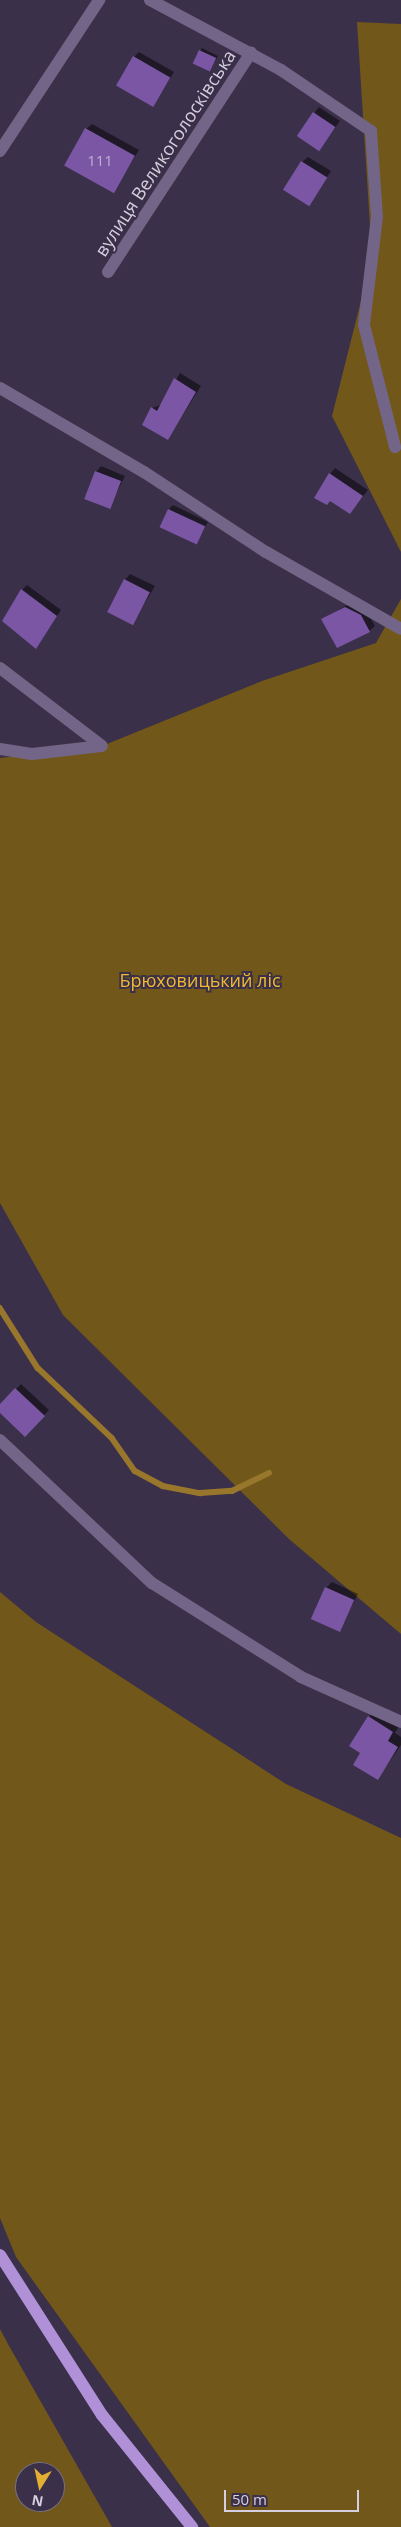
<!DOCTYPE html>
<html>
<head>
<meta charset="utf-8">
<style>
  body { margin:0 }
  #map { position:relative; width:401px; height:2527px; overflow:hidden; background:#3b3049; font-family:"Open Sans",sans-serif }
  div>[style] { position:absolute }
  .green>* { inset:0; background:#715719 }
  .shadow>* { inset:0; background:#0007 }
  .stream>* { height:5.5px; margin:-2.75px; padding:0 2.75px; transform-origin:2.75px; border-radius:2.75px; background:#98772c }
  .building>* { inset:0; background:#7b56a5; transform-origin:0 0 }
  .minor>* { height:12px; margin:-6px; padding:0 6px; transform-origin:6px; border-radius:6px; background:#736587 }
  .major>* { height:12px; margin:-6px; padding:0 6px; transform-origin:6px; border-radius:6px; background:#b091d8 }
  span { translate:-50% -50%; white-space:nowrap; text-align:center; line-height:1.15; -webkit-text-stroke:4px #3b3049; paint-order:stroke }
  .number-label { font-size:15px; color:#beb1d0 }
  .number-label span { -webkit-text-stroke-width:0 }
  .street-label { font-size:18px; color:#d5cfdf }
  .park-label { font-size:18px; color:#f1b92e }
  .north { position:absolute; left:15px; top:2462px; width:50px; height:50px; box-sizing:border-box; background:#3b3049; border:1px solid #797085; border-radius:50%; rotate:190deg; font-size:14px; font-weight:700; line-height:20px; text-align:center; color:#d5cfdf }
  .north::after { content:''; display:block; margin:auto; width:18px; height:22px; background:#e2af34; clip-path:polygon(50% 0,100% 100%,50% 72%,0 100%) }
  .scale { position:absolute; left:224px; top:2490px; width:135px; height:22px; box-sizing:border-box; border:2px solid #d5cfdf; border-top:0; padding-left:6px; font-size:15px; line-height:18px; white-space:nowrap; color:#d5cfdf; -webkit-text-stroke:4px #3b3049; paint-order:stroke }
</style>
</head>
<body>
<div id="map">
  <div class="green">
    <div style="clip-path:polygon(357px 22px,401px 24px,401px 552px,332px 416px,372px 257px)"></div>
    <div style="clip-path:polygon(401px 599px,401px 1634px,289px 1539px,63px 1315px,0 1203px,0 758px,102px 746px,262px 681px,376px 643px)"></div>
    <div style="clip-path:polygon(0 1592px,36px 1622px,286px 1784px,401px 1838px,401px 2527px,210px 2527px,16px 2257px,0 2218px)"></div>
    <div style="clip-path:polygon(evenodd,0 2329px,8px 2344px,112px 2527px,0 2527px,0 2329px,25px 2472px,55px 2472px,55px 2502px,25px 2502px,25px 2472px)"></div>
  </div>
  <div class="shadow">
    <div style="clip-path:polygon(202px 48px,218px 56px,210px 70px,200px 51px)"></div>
    <div style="clip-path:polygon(139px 52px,174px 72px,152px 106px,134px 57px)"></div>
    <div style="clip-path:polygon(319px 107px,340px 121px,319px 150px,314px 113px)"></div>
    <div style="clip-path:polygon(92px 124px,139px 150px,113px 192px,86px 129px)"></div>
    <div style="clip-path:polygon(308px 157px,331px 171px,309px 204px,302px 162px)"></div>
    <div style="clip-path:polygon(180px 373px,201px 386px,168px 439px,152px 408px,161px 405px)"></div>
    <div style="clip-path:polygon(101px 466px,125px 476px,109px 508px,96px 472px)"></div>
    <div style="clip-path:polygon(335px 468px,368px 490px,350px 513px,330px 500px,330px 474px)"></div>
    <div style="clip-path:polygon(173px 505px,208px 522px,194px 544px,169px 509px)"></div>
    <div style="clip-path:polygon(130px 574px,155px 586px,132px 624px,125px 580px)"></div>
    <div style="clip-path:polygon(27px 585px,61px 610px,36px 647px,22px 590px)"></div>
    <div style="clip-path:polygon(352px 602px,366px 610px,375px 626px,369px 631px,322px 620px)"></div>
    <div style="clip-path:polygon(21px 1384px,49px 1410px,25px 1435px,0 1412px,0 1406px)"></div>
    <div style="clip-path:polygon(332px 1582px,358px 1594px,339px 1630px,326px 1588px)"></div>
    <div style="clip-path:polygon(377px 1709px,400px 1724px,395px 1733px,401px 1737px,401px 1745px,378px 1778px,362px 1753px,369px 1717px)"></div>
  </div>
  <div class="stream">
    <div style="left:0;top:1308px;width:71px;rotate:57.7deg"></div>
    <div style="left:38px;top:1368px;width:102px;rotate:43.4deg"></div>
    <div style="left:112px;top:1438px;width:40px;rotate:55.1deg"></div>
    <div style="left:135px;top:1471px;width:32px;rotate:28deg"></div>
    <div style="left:163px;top:1486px;width:38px;rotate:11deg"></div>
    <div style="left:200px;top:1493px;width:32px;rotate:-4deg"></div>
    <div style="left:232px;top:1491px;width:41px;rotate:-25.9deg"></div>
  </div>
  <div class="building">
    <div style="left:199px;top:50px;width:19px;height:15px;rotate:25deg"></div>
    <div style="left:133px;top:56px;width:43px;height:34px;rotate:30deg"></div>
    <div style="left:313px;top:112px;width:27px;height:29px;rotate:34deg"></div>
    <div style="left:85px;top:128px;width:57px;height:43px;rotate:29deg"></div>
    <div style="left:301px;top:161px;width:31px;height:34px;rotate:32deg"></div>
    <div style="clip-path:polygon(174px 378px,196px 392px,168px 440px,142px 425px,151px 407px,157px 411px)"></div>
    <div style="left:95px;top:471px;width:28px;height:30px;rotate:21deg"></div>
    <div style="clip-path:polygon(329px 473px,363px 496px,350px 514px,330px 501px,327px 505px,314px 498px)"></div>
    <div style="left:168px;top:509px;width:41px;height:20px;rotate:25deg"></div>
    <div style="left:124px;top:579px;width:29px;height:37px;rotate:27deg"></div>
    <div style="clip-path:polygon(21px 589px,57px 616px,36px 649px,2px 621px)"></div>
    <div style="clip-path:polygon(345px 607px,361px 615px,370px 632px,337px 648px,321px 619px)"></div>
    <div style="clip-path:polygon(15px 1388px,45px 1416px,25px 1437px,0 1413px,0 1404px)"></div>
    <div style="left:325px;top:1587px;width:32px;height:35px;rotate:24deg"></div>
    <div style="clip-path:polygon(368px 1716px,393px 1732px,388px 1741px,398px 1747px,378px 1780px,353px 1765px,360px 1753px,349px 1746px)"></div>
  </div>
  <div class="minor">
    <div style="left:150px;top:0;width:149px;rotate:28.1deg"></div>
    <div style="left:281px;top:70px;width:109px;rotate:34.1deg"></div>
    <div style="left:371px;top:131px;width:86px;rotate:86deg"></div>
    <div style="left:377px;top:217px;width:109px;rotate:96.9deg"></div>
    <div style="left:364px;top:325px;width:126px;rotate:75.7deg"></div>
    <div style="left:0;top:151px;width:181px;rotate:-56.7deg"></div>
    <div style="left:108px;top:272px;width:262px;rotate:-56.9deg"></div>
    <div style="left:0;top:388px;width:167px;rotate:30.3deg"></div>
    <div style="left:144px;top:472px;width:146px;rotate:33.3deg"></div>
    <div style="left:266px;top:552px;width:155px;rotate:29.7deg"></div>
    <div style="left:0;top:668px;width:128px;rotate:37.4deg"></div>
    <div style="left:0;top:749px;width:32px;rotate:9deg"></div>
    <div style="left:32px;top:754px;width:70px;rotate:-6.5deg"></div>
    <div style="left:0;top:1440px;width:209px;rotate:43.3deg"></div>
    <div style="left:152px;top:1583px;width:176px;rotate:32.2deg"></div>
    <div style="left:301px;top:1677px;width:110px;rotate:24.2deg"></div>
  </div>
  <div class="major">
    <div style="left:0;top:2255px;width:190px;rotate:57.5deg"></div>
    <div style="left:102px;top:2415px;width:144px;rotate:51.2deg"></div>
  </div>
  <div class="number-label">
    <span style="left:100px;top:161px">111</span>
  </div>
  <div class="street-label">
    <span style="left:165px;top:153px;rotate:-57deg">вулиця Великоголосківська</span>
  </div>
  <div class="park-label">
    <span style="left:200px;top:980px">Брюховицький ліс</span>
  </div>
  <div class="north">N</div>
  <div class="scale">50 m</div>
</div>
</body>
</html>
